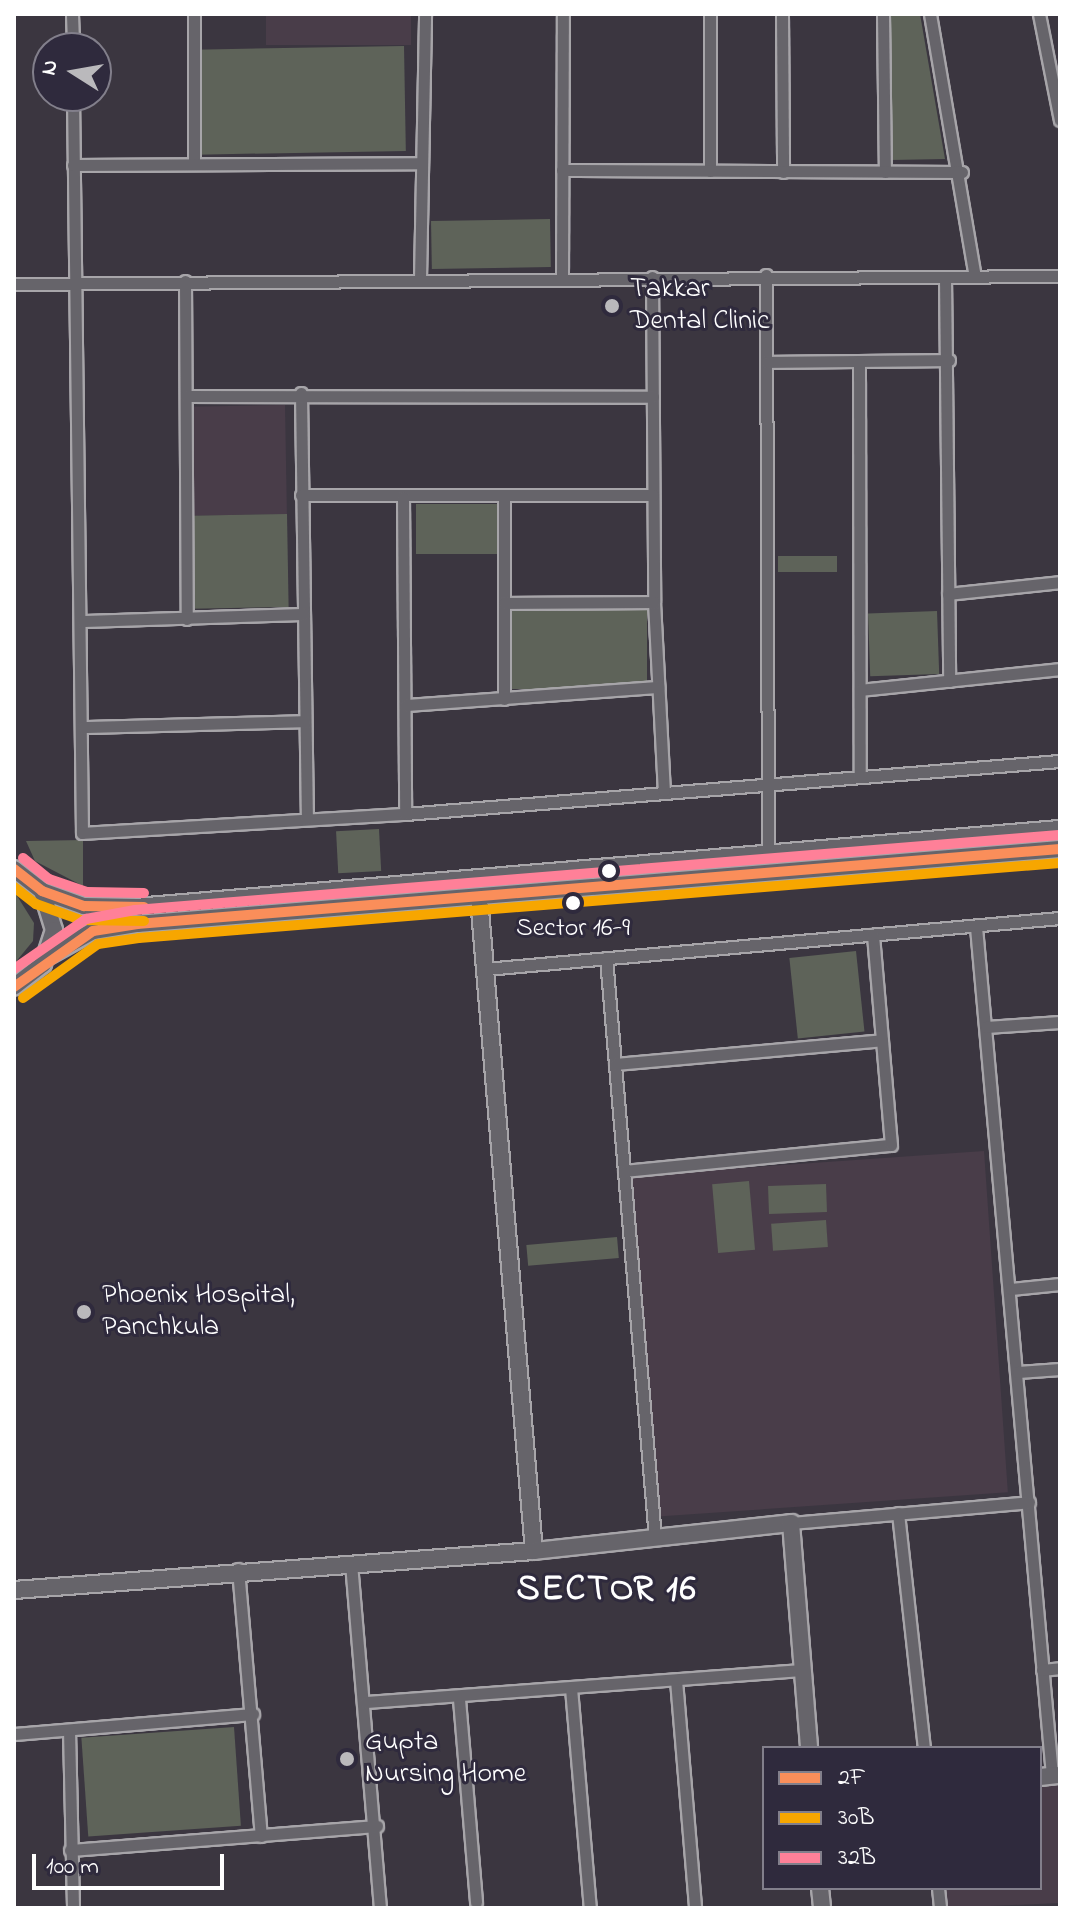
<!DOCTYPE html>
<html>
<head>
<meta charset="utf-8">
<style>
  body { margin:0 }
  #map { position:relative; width:1074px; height:1922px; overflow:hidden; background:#3b3640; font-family:"Indie Flower",sans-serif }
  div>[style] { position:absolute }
  .built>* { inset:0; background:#493d49; transform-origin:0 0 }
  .green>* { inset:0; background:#5e6359; transform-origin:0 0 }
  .roads { filter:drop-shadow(2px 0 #a7a5a9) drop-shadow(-2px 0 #a7a5a9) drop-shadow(0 2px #a7a5a9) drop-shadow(0 -2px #a7a5a9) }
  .street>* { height:11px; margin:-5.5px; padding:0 5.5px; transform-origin:5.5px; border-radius:5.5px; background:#66646a }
  .secondary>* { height:16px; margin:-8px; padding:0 8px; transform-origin:8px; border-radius:8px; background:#66646a }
  .bus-1>* { height:10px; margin:-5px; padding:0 5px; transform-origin:5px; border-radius:5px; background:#fa8e5a }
  .bus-2>* { height:10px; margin:-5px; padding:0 5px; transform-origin:5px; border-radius:5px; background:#f7a600 }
  .bus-3>* { height:10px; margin:-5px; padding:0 5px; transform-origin:5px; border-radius:5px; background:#ff8098 }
  .dots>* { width:22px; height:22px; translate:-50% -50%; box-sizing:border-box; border:4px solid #2f2a3d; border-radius:50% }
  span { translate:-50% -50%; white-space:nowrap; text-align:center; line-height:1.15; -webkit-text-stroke:6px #2f2a3d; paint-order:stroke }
  .bus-label { font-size:26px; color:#fff }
  .poi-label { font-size:28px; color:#fff }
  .left { translate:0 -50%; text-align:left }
  .district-label { font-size:36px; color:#fff; font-weight:700; letter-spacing:2px }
  .frame { position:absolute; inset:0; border:16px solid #fff; pointer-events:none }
  .legend { position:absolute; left:762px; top:1746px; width:280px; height:144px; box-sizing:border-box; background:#2f2a3d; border:2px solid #827f8b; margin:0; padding:10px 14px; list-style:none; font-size:24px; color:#fff }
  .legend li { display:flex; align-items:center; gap:16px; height:40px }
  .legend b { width:40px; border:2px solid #827f8b }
  .north { position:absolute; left:32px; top:32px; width:80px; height:80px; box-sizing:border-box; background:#2f2a3d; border:2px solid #827f8b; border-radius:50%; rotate:281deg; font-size:22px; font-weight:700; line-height:32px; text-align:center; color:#fff }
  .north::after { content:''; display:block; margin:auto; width:28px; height:36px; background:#bab9bc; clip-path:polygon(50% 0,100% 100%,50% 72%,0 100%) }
  .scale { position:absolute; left:32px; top:1854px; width:192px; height:36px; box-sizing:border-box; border:4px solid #fff; border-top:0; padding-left:10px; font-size:24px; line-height:28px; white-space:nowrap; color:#fff; -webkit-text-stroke:6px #2f2a3d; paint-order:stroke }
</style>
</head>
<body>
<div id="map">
  <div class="built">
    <div style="left:266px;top:14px;width:145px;height:31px"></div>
    <div style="left:285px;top:405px;width:109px;height:96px;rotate:89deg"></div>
    <div style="left:984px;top:1151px;width:342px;height:354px;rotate:86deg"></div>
    <div style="clip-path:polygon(1060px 1783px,1060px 1903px,944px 1908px,942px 1888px,1040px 1888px,1040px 1784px)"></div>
  </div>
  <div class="green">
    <div style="clip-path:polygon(890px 14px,920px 14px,945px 159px,891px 160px)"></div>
    <div style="left:404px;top:46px;width:105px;height:209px;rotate:89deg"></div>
    <div style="left:550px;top:219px;width:48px;height:119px;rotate:89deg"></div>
    <div style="left:416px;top:504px;width:83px;height:50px"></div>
    <div style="left:287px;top:514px;width:93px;height:97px;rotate:89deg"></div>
    <div style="left:778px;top:556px;width:59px;height:16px"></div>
    <div style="left:512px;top:607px;width:135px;height:82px"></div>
    <div style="left:937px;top:611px;width:63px;height:69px;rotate:88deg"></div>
    <div style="left:379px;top:829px;width:42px;height:43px;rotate:87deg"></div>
    <div style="clip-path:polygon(83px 840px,83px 886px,35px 861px,26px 841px)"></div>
    <div style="clip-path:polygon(14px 891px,34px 923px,33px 941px,14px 964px)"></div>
    <div style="left:856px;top:951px;width:81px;height:67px;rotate:84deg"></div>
    <div style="left:749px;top:1181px;width:69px;height:37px;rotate:85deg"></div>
    <div style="left:826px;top:1184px;width:28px;height:58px;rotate:88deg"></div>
    <div style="left:826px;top:1220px;width:27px;height:55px;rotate:86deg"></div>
    <div style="left:617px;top:1237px;width:21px;height:91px;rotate:85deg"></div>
    <div style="left:234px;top:1727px;width:99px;height:153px;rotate:86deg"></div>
  </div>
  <div class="roads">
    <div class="street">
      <div style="left:72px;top:14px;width:34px;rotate:88deg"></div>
      <div style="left:710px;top:14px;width:157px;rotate:90deg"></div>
      <div style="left:782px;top:14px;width:158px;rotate:89.6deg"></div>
      <div style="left:883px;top:14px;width:158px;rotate:89.3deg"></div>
      <div style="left:930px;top:14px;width:266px;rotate:80.3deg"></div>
      <div style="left:1039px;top:14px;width:108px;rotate:78.8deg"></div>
      <div style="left:73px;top:96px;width:737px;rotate:89.3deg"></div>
      <div style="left:82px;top:833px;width:324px;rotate:-3.4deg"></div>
      <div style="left:405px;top:814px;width:657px;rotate:-4.63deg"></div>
      <div style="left:194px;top:161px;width:147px;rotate:-90deg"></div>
      <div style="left:73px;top:165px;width:346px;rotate:-0.3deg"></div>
      <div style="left:562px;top:170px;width:400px;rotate:0.3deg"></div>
      <div style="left:766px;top:275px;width:580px;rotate:89.8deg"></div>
      <div style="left:562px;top:277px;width:263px;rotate:-89.8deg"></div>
      <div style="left:652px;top:277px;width:325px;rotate:89.6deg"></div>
      <div style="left:654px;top:602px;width:189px;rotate:87deg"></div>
      <div style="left:945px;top:277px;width:404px;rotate:89.4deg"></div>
      <div style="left:420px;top:279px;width:265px;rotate:-88.9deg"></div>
      <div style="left:185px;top:281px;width:338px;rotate:89.7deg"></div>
      <div style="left:14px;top:284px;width:1046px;rotate:-0.44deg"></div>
      <div style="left:767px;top:362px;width:182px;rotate:-0.6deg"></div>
      <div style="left:859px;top:362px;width:414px;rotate:89.9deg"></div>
      <div style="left:301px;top:393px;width:426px;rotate:89.2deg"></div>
      <div style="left:186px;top:396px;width:467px;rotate:0.1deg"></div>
      <div style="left:301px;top:495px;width:352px"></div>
      <div style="left:504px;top:496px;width:203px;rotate:90deg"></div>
      <div style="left:403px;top:497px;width:317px;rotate:89.6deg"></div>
      <div style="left:948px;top:594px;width:113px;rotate:-6.1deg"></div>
      <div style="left:504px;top:603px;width:150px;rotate:-0.4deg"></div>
      <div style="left:82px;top:621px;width:222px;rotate:-1.8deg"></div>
      <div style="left:860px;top:690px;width:201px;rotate:-6deg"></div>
      <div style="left:405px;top:705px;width:254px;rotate:-4.1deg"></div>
      <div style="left:83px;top:727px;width:222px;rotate:-1.5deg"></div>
      <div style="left:976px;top:927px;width:852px;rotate:84.88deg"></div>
      <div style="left:606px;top:958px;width:582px;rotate:85.17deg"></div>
      <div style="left:485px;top:969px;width:577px;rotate:-5.07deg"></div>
      <div style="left:986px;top:1027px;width:74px;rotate:-3.9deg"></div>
      <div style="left:615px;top:1064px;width:268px;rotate:-5.1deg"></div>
      <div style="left:624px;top:1171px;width:268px;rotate:-5.6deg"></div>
      <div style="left:891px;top:1145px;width:211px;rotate:-94.9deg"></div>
      <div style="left:1011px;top:1289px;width:49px;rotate:-5.8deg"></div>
      <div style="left:1018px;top:1372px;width:42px;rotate:-4.1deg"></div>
      <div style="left:898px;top:1513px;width:236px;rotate:83.7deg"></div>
      <div style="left:791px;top:1523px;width:239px;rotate:-5deg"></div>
      <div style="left:351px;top:1563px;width:346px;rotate:85.2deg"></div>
      <div style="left:238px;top:1569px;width:268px;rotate:85.1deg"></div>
      <div style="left:1042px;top:1670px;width:18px;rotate:-6deg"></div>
      <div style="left:676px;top:1680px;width:229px;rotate:85.2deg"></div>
      <div style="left:571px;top:1688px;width:221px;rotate:85.1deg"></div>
      <div style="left:459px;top:1699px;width:204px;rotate:85.2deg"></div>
      <div style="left:365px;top:1702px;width:439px;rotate:-4.2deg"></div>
      <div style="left:69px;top:1730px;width:178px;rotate:88.7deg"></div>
      <div style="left:14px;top:1734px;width:240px;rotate:-4.8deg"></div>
      <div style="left:70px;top:1850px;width:308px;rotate:-4.5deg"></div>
      <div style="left:938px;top:1888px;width:20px;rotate:84deg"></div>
    </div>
    <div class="secondary">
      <div style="left:14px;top:869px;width:36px;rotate:38deg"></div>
      <div style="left:42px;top:891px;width:41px;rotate:72.9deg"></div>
      <div style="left:54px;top:930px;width:36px;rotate:108deg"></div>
      <div style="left:43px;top:964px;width:37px;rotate:142deg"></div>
      <div style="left:42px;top:891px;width:45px;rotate:19.7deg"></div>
      <div style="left:84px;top:906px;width:52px;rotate:1.1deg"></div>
      <div style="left:136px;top:907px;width:927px;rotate:-4.83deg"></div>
      <div style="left:479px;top:898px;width:655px;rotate:85.19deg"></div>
      <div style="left:48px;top:956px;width:51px;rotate:-29.1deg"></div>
      <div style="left:93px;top:931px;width:45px;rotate:-9deg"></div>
      <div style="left:137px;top:924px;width:926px;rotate:-4.65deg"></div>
      <div style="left:14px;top:1590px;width:521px;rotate:-4.29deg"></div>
      <div style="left:534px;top:1551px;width:259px;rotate:-6.2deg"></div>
      <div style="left:791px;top:1523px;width:226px;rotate:85.4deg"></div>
      <div style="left:1040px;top:1777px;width:20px;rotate:-6deg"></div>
      <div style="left:820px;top:1888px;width:20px;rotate:84deg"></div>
    </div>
  </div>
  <div class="bus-1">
    <div style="left:14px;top:869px;width:36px;rotate:38deg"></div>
    <div style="left:42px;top:891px;width:45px;rotate:19.7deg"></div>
    <div style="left:84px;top:906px;width:60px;rotate:1deg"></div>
    <div style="left:14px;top:987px;width:97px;rotate:-35.3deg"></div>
    <div style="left:93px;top:931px;width:45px;rotate:-9deg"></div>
    <div style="left:137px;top:924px;width:926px;rotate:-4.65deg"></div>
  </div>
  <div class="bus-2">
    <div style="left:14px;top:887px;width:28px;rotate:38deg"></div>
    <div style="left:36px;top:904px;width:48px;rotate:19.6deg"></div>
    <div style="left:81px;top:920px;width:63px;rotate:0.9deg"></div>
    <div style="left:23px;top:998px;width:92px;rotate:-35.8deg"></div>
    <div style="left:98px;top:944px;width:41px;rotate:-8.3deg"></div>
    <div style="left:139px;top:938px;width:924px;rotate:-4.66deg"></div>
  </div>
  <div class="bus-3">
    <div style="left:23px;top:858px;width:33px;rotate:39deg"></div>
    <div style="left:49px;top:879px;width:40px;rotate:18.9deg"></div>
    <div style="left:87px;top:892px;width:57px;rotate:1deg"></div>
    <div style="left:14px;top:969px;width:88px;rotate:-34.8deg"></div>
    <div style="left:86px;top:919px;width:50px;rotate:-10.4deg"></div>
    <div style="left:135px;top:910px;width:927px;rotate:-4.64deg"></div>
  </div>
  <div class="dots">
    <div style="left:612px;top:306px;background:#bab9bc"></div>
    <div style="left:609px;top:871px;background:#fff"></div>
    <div style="left:573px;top:903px;background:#fff"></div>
    <div style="left:84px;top:1312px;background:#bab9bc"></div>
    <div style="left:347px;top:1759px;background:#bab9bc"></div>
  </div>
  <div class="bus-label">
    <span style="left:573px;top:930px">Sector 16-9</span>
  </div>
  <div class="poi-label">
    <span class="left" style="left:630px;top:306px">Takkar<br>Dental Clinic</span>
    <span class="left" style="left:102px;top:1312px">Phoenix Hospital,<br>Panchkula</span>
    <span class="left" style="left:365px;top:1759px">Gupta<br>Nursing Home</span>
  </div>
  <div class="district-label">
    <span style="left:607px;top:1591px">SECTOR 16</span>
  </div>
  <div class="frame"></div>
  <ul class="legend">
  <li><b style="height:10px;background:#fa8e5a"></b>2F</li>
  <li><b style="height:10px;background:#f7a600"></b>30B</li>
  <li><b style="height:10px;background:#ff8098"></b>32B</li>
  </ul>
  <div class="north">N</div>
  <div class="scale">100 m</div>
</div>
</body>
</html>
